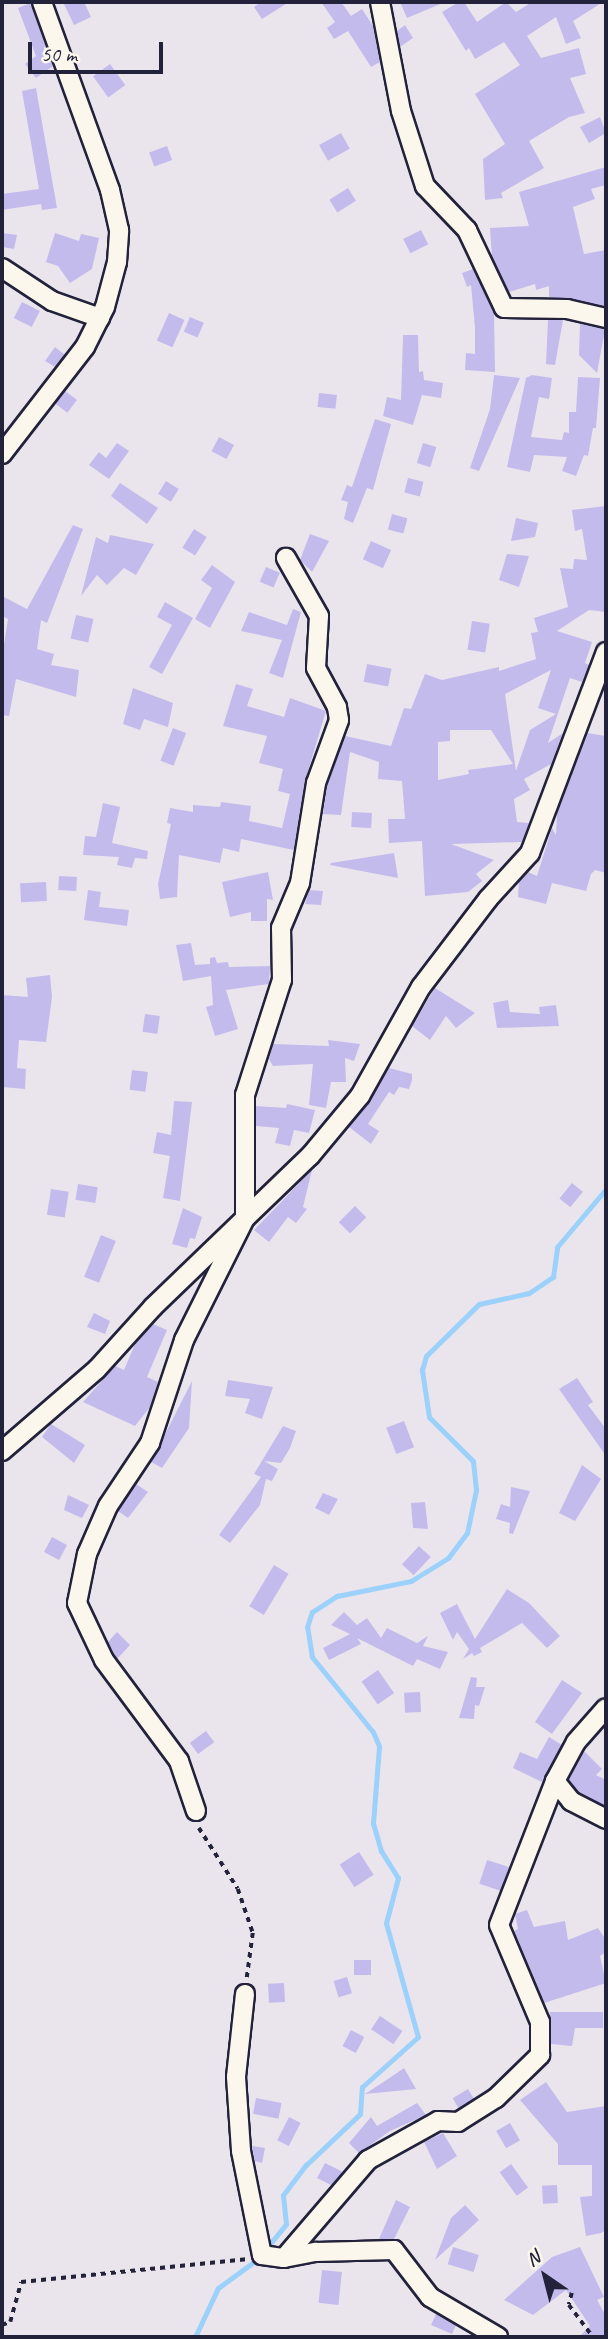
<!DOCTYPE html>
<html>
<head>
<meta charset="utf-8">
<style>
  body { margin:0 }
  #map { position:relative; width:608px; height:2339px; overflow:hidden; background:#eae5ec; font-family:Caveat,sans-serif }
  div>[style] { position:absolute }
  .stream>* { height:5px; margin:-2.5px; padding:0 2.5px; transform-origin:2.5px; border-radius:2.5px; background:#9bd1fa }
  .building>* { inset:0; background:#c4bbed; transform-origin:0 0 }
  .path>* { height:3.5px; margin-top:-1.75px; transform-origin:0; background:repeating-linear-gradient(90deg,#22223b 0 5px,transparent 0 10px) }
  .roads { filter:drop-shadow(2px 0 #22223b) drop-shadow(-2px 0 #22223b) drop-shadow(0 2px #22223b) drop-shadow(0 -2px #22223b) }
  .minor>* { height:18px; margin:-9px; padding:0 9px; transform-origin:9px; border-radius:9px; background:#fbf7ec }
  span { translate:-50% -50%; white-space:nowrap; text-align:center; line-height:1.15; -webkit-text-stroke:7px #fbf7ec; paint-order:stroke }
  .frame { position:absolute; inset:0; border:4px solid #22223b; pointer-events:none }
  .north { position:absolute; left:510px; top:2241px; width:70px; height:70px; -webkit-text-stroke:5px #fbf7ec; paint-order:stroke; rotate:325deg; font-size:19px; font-weight:700; line-height:28px; text-align:center; color:#22223b }
  .north::after { content:''; display:block; margin:auto; width:24px; height:32px; background:#22223b; clip-path:polygon(50% 0,100% 100%,50% 72%,0 100%) }
  .scale { position:absolute; left:28px; top:42px; width:135px; height:32px; box-sizing:border-box; border:4px solid #22223b; border-top:0; padding-left:9px; font-size:21px; line-height:24px; white-space:nowrap; color:#22223b; -webkit-text-stroke:5px #fbf7ec; paint-order:stroke }
</style>
</head>
<body>
<div id="map">
  <div class="stream">
    <div style="left:265px;top:2250px;width:33px;rotate:-51deg"></div>
    <div style="left:286px;top:2224px;width:29px;rotate:-96deg"></div>
    <div style="left:283px;top:2195px;width:38px;rotate:-53deg"></div>
    <div style="left:306px;top:2165px;width:74px;rotate:-43.4deg"></div>
    <div style="left:360px;top:2114px;width:27px;rotate:-86deg"></div>
    <div style="left:362px;top:2087px;width:75px;rotate:-41.8deg"></div>
    <div style="left:418px;top:2037px;width:118px;rotate:-105.7deg"></div>
    <div style="left:386px;top:1923px;width:47px;rotate:-75.1deg"></div>
    <div style="left:398px;top:1878px;width:32px;rotate:-122deg"></div>
    <div style="left:381px;top:1851px;width:29px;rotate:-106deg"></div>
    <div style="left:373px;top:1823px;width:77px;rotate:-85.5deg"></div>
    <div style="left:379px;top:1746px;width:15px;rotate:-113deg"></div>
    <div style="left:373px;top:1732px;width:97px;rotate:-129.1deg"></div>
    <div style="left:312px;top:1657px;width:30px;rotate:-99deg"></div>
    <div style="left:307px;top:1627px;width:16px;rotate:-72deg"></div>
    <div style="left:312px;top:1612px;width:30px;rotate:-33deg"></div>
    <div style="left:337px;top:1596px;width:76px;rotate:-11.5deg"></div>
    <div style="left:411px;top:1581px;width:44px;rotate:-31.9deg"></div>
    <div style="left:448px;top:1558px;width:31px;rotate:-53deg"></div>
    <div style="left:467px;top:1533px;width:44px;rotate:-78.2deg"></div>
    <div style="left:476px;top:1490px;width:29px;rotate:-96deg"></div>
    <div style="left:473px;top:1461px;width:62px;rotate:-135deg"></div>
    <div style="left:429px;top:1417px;width:48px;rotate:-98.5deg"></div>
    <div style="left:422px;top:1370px;width:15px;rotate:-74deg"></div>
    <div style="left:426px;top:1356px;width:74px;rotate:-44.5deg"></div>
    <div style="left:479px;top:1304px;width:51px;rotate:-12.4deg"></div>
    <div style="left:529px;top:1293px;width:29px;rotate:-34deg"></div>
    <div style="left:553px;top:1277px;width:30px;rotate:-82deg"></div>
    <div style="left:557px;top:1247px;width:76px;rotate:-49.8deg"></div>
    <div style="left:195px;top:2337px;width:54px;rotate:-64.9deg"></div>
    <div style="left:218px;top:2288px;width:51px;rotate:-36.2deg"></div>
  </div>
  <div class="building">
    <div style="clip-path:polygon(63px 2px,84px 2px,91px 17px,74px 25px)"></div>
    <div style="clip-path:polygon(261px 2px,289px 2px,262px 19px,254px 7px)"></div>
    <div style="clip-path:polygon(321px 2px,341px 2px,351px 16px,362px 9px,373px 26px,380px 62px,371px 67px,348px 31px,334px 39px,327px 28px,335px 22px)"></div>
    <div style="clip-path:polygon(400px 2px,445px 2px,407px 18px)"></div>
    <div style="clip-path:polygon(459px 2px,464px 2px,477px 22px,506px 2px,516px 12px,532px 2px,603px 2px,573px 21px,581px 38px,566px 44px,556px 17px,527px 36px,541px 58px,579px 48px,586px 74px,570px 78px,585px 113px,569px 117px,529px 141px,544px 168px,501px 193px,503px 198px,485px 200px,483px 159px,505px 144px,475px 94px,520px 65px,504px 42px,475px 59px,469px 48px,466px 51px,442px 12px)"></div>
    <div style="clip-path:polygon(30px 3px,53px 66px,36px 78px,25px 64px,36px 56px,18px 8px)"></div>
    <div style="clip-path:polygon(405px 25px,413px 38px,400px 47px,397px 31px)"></div>
    <div style="left:110px;top:64px;width:26px;height:21px;rotate:54deg"></div>
    <div style="clip-path:polygon(36px 88px,57px 208px,42px 210px,41px 204px,2px 210px,2px 194px,39px 189px,22px 91px)"></div>
    <div style="clip-path:polygon(600px 117px,606px 133px,589px 143px,580px 127px)"></div>
    <div style="left:341px;top:133px;width:18px;height:25px;rotate:61deg"></div>
    <div style="left:167px;top:146px;width:15px;height:19px;rotate:70deg"></div>
    <div style="clip-path:polygon(606px 167px,606px 185px,591px 189px,595px 199px,573px 207px,584px 254px,606px 250px,606px 306px,549px 297px,549px 286px,536px 290px,535px 284px,509px 292px,492px 257px,490px 228px,529px 226px,519px 192px)"></div>
    <div style="left:348px;top:188px;width:15px;height:22px;rotate:58deg"></div>
    <div style="left:421px;top:230px;width:16px;height:20px;rotate:63deg"></div>
    <div style="clip-path:polygon(2px 233px,17px 235px,14px 249px,2px 247px)"></div>
    <div style="clip-path:polygon(55px 233px,79px 241px,81px 234px,99px 238px,92px 269px,70px 283px,58px 266px,46px 262px)"></div>
    <div style="clip-path:polygon(473px 269px,494px 314px,495px 372px,465px 370px,466px 353px,475px 354px,475px 328px,471px 285px,467px 287px,462px 273px)"></div>
    <div style="left:22px;top:302px;width:20px;height:18px;rotate:27deg"></div>
    <div style="left:169px;top:313px;width:17px;height:30px;rotate:24deg"></div>
    <div style="left:190px;top:317px;width:15px;height:16px;rotate:23deg"></div>
    <div style="clip-path:polygon(548px 320px,563px 320px,555px 365px,546px 364px)"></div>
    <div style="clip-path:polygon(580px 324px,605px 329px,597px 373px,579px 355px)"></div>
    <div style="clip-path:polygon(403px 335px,418px 335px,419px 372px,423px 371px,424px 380px,443px 383px,441px 398px,422px 395px,413px 425px,383px 416px,387px 397px,401px 400px)"></div>
    <div style="clip-path:polygon(55px 347px,65px 355px,55px 367px,45px 361px)"></div>
    <div style="clip-path:polygon(494px 375px,520px 378px,479px 471px,470px 468px,490px 409px)"></div>
    <div style="clip-path:polygon(532px 375px,552px 378px,549px 399px,539px 397px,531px 437px,562px 440px,564px 432px,569px 433px,569px 412px,576px 412px,578px 377px,600px 378px,596px 428px,593px 428px,588px 456px,584px 455px,576px 476px,562px 471px,567px 457px,534px 455px,530px 472px,507px 467px,526px 378px)"></div>
    <div style="left:65px;top:391px;width:15px;height:16px;rotate:37deg"></div>
    <div style="left:319px;top:393px;width:18px;height:14px;rotate:6deg"></div>
    <div style="clip-path:polygon(375px 419px,391px 424px,373px 490px,367px 488px,353px 523px,344px 519px,348px 502px,341px 500px,347px 485px,352px 487px)"></div>
    <div style="left:219px;top:437px;width:17px;height:16px;rotate:28deg"></div>
    <div style="clip-path:polygon(117px 443px,129px 451px,109px 479px,89px 465px,99px 452px,106px 458px)"></div>
    <div style="left:423px;top:443px;width:14px;height:21px;rotate:17deg"></div>
    <div style="left:408px;top:478px;width:16px;height:15px;rotate:14deg"></div>
    <div style="left:166px;top:481px;width:15px;height:15px;rotate:32deg"></div>
    <div style="clip-path:polygon(120px 483px,158px 508px,147px 524px,111px 496px)"></div>
    <div style="clip-path:polygon(evenodd,606px 506px,606px 612px,589px 610px,557px 631px,592px 642px,585px 663px,589px 665px,582px 682px,570px 678px,548px 743px,563px 733px,551px 764px,524px 779px,530px 790px,514px 799px,517px 822px,529px 823px,522px 842px,451px 844px,494px 860px,476px 874px,482px 881px,468px 892px,425px 896px,422px 841px,389px 843px,388px 819px,405px 819px,402px 781px,378px 779px,379px 762px,350px 752px,341px 815px,323px 814px,327px 786px,345px 736px,391px 746px,404px 708px,411px 709px,425px 674px,442px 680px,499px 667px,499px 671px,536px 659px,531px 633px,538px 632px,534px 618px,568px 607px,560px 568px,573px 569px,574px 559px,587px 560px,582px 529px,575px 531px,572px 510px,606px 506px,551px 670px,538px 708px,556px 714px,530px 730px,516px 771px,505px 694px,551px 670px,606px 506px,450px 730px,491px 730px,513px 764px,468px 770px,469px 774px,438px 780px,438px 742px,450px 741px,450px 730px)"></div>
    <div style="left:392px;top:514px;width:16px;height:16px;rotate:15deg"></div>
    <div style="clip-path:polygon(516px 518px,538px 523px,535px 537px,511px 541px)"></div>
    <div style="clip-path:polygon(73px 525px,83px 529px,47px 623px,41px 620px,37px 649px,54px 654px,51px 665px,79px 670px,76px 697px,16px 679px,9px 716px,2px 715px,2px 657px,8px 619px,2px 616px,2px 596px,27px 609px)"></div>
    <div style="left:194px;top:529px;width:15px;height:22px;rotate:32deg"></div>
    <div style="clip-path:polygon(310px 534px,329px 541px,312px 572px,300px 560px)"></div>
    <div style="clip-path:polygon(110px 535px,154px 544px,136px 575px,124px 568px,107px 585px,97px 575px,81px 596px,96px 537px,108px 543px)"></div>
    <div style="left:371px;top:541px;width:22px;height:20px;rotate:24deg"></div>
    <div style="clip-path:polygon(507px 554px,529px 556px,519px 587px,499px 580px)"></div>
    <div style="clip-path:polygon(212px 565px,235px 582px,210px 628px,195px 619px,212px 588px,201px 580px)"></div>
    <div style="left:266px;top:567px;width:15px;height:16px;rotate:23deg"></div>
    <div style="clip-path:polygon(165px 602px,193px 618px,162px 674px,149px 667px,172px 625px,157px 617px)"></div>
    <div style="clip-path:polygon(293px 609px,301px 612px,283px 678px,269px 673px,282px 640px,241px 631px,249px 612px,287px 625px)"></div>
    <div style="left:76px;top:615px;width:18px;height:24px;rotate:13deg"></div>
    <div style="left:472px;top:621px;width:18px;height:29px;rotate:9deg"></div>
    <div style="left:367px;top:664px;width:25px;height:18px;rotate:11deg"></div>
    <div style="clip-path:polygon(236px 684px,253px 689px,247px 706px,284px 717px,290px 698px,326px 711px,305px 781px,294px 850px,241px 839px,239px 852px,223px 848px,220px 863px,179px 855px,177px 897px,160px 899px,158px 884px,171px 824px,167px 823px,170px 808px,193px 812px,193px 805px,220px 807px,221px 802px,251px 806px,249px 821px,282px 828px,290px 794px,278px 791px,283px 769px,259px 763px,267px 736px,223px 726px)"></div>
    <div style="clip-path:polygon(133px 688px,173px 703px,168px 727px,144px 719px,140px 730px,123px 724px)"></div>
    <div style="left:173px;top:728px;width:14px;height:35px;rotate:21deg"></div>
    <div style="clip-path:polygon(587px 733px,606px 736px,606px 873px,595px 870px,591px 874px,586px 891px,552px 883px,546px 904px,518px 897px,519px 882px,528px 872px,537px 876px,552px 828px,556px 835px,557px 813px)"></div>
    <div style="clip-path:polygon(103px 803px,120px 807px,112px 843px,148px 851px,147px 859px,135px 858px,132px 868px,117px 865px,119px 857px,83px 855px,85px 836px,96px 837px)"></div>
    <div style="left:352px;top:812px;width:20px;height:15px;rotate:3deg"></div>
    <div style="clip-path:polygon(394px 853px,398px 878px,330px 865px,331px 863px)"></div>
    <div style="clip-path:polygon(268px 872px,273px 900px,267px 899px,267px 921px,251px 921px,251px 912px,230px 917px,222px 882px)"></div>
    <div style="left:59px;top:876px;width:18px;height:14px;rotate:3deg"></div>
    <div style="left:46px;top:882px;width:19px;height:26px;rotate:87deg"></div>
    <div style="clip-path:polygon(88px 890px,101px 892px,99px 907px,129px 910px,127px 926px,84px 920px)"></div>
    <div style="clip-path:polygon(309px 890px,323px 891px,321px 905px,305px 904px)"></div>
    <div style="clip-path:polygon(191px 943px,195px 965px,210px 964px,210px 958px,215px 957px,217px 963px,228px 962px,229px 967px,270px 966px,269px 984px,226px 990px,238px 1029px,215px 1036px,206px 1007px,213px 1005px,211px 976px,183px 981px,176px 945px)"></div>
    <div style="clip-path:polygon(50px 975px,52px 997px,46px 1042px,19px 1040px,17px 1068px,26px 1069px,25px 1089px,2px 1087px,2px 995px,28px 997px,26px 978px)"></div>
    <div style="clip-path:polygon(435px 988px,475px 1013px,456px 1028px,446px 1016px,430px 1040px,412px 1026px)"></div>
    <div style="clip-path:polygon(508px 1000px,510px 1012px,540px 1014px,539px 1007px,556px 1005px,559px 1026px,497px 1028px,493px 1003px)"></div>
    <div style="left:145px;top:1014px;width:15px;height:18px;rotate:8deg"></div>
    <div style="clip-path:polygon(328px 1040px,360px 1044px,354px 1061px,345px 1058px,346px 1082px,331px 1082px,326px 1108px,309px 1105px,313px 1064px,273px 1066px,269px 1059px,273px 1044px,329px 1046px)"></div>
    <div style="clip-path:polygon(389px 1068px,412px 1074px,412px 1080px,409px 1089px,399px 1087px,394px 1095px,389px 1092px,368px 1124px,379px 1131px,371px 1144px,349px 1127px)"></div>
    <div style="left:132px;top:1070px;width:16px;height:20px;rotate:7deg"></div>
    <div style="clip-path:polygon(174px 1101px,192px 1102px,180px 1201px,163px 1198px,170px 1156px,153px 1153px,157px 1132px,171px 1135px)"></div>
    <div style="clip-path:polygon(287px 1104px,315px 1110px,309px 1133px,294px 1130px,290px 1146px,275px 1143px,279px 1128px,256px 1126px,256px 1106px,286px 1108px)"></div>
    <div style="clip-path:polygon(312px 1170px,303px 1207px,307px 1209px,296px 1223px,288px 1217px,269px 1242px,254px 1230px)"></div>
    <div style="left:572px;top:1183px;width:14px;height:20px;rotate:39deg"></div>
    <div style="left:78px;top:1184px;width:20px;height:16px;rotate:9deg"></div>
    <div style="left:51px;top:1189px;width:18px;height:26px;rotate:9deg"></div>
    <div style="left:355px;top:1206px;width:16px;height:23px;rotate:45deg"></div>
    <div style="clip-path:polygon(183px 1208px,202px 1217px,195px 1239px,190px 1238px,187px 1248px,172px 1244px)"></div>
    <div style="left:101px;top:1235px;width:16px;height:45px;rotate:22deg"></div>
    <div style="clip-path:polygon(94px 1313px,110px 1321px,105px 1334px,87px 1327px)"></div>
    <div style="clip-path:polygon(153px 1324px,167px 1330px,147px 1377px,158px 1382px,150px 1407px,135px 1426px,83px 1402px,115px 1366px,124px 1370px,135px 1344px)"></div>
    <div style="clip-path:polygon(577px 1378px,593px 1402px,588px 1405px,606px 1429px,606px 1456px,559px 1389px)"></div>
    <div style="clip-path:polygon(228px 1380px,273px 1387px,262px 1419px,245px 1413px,250px 1399px,225px 1396px)"></div>
    <div style="clip-path:polygon(192px 1381px,189px 1428px,162px 1468px,151px 1462px)"></div>
    <div style="left:404px;top:1421px;width:28px;height:19px;rotate:69deg"></div>
    <div style="clip-path:polygon(51px 1424px,85px 1445px,74px 1463px,42px 1437px)"></div>
    <div style="clip-path:polygon(283px 1426px,296px 1431px,290px 1448px,281px 1463px,264px 1461px,278px 1469px,272px 1481px,266px 1479px,260px 1505px,230px 1543px,219px 1535px,261px 1477px,254px 1474px)"></div>
    <div style="clip-path:polygon(582px 1465px,601px 1479px,575px 1521px,559px 1513px)"></div>
    <div style="clip-path:polygon(136px 1484px,148px 1492px,128px 1518px,118px 1511px)"></div>
    <div style="clip-path:polygon(511px 1487px,530px 1491px,513px 1534px,509px 1533px,510px 1523px,496px 1519px,501px 1504px,510px 1507px)"></div>
    <div style="clip-path:polygon(323px 1493px,338px 1499px,329px 1515px,315px 1508px)"></div>
    <div style="clip-path:polygon(68px 1495px,89px 1505px,82px 1518px,64px 1510px)"></div>
    <div style="clip-path:polygon(425px 1502px,428px 1529px,413px 1528px,411px 1503px)"></div>
    <div style="left:52px;top:1537px;width:17px;height:17px;rotate:28deg"></div>
    <div style="left:419px;top:1546px;width:16px;height:25px;rotate:43deg"></div>
    <div style="left:274px;top:1565px;width:17px;height:48px;rotate:31deg"></div>
    <div style="clip-path:polygon(507px 1589px,529px 1603px,560px 1636px,547px 1648px,522px 1623px,480px 1648px,482px 1652px,474px 1656px,472px 1653px,463px 1659px,469px 1649px,457px 1632px,453px 1640px,440px 1613px,457px 1604px,475px 1639px)"></div>
    <div style="clip-path:polygon(344px 1612px,357px 1625px,367px 1618px,381px 1638px,387px 1628px,417px 1643px,428px 1636px,423px 1646px,448px 1652px,440px 1669px,417px 1659px,413px 1666px,357px 1638px,361px 1644px,329px 1660px,323px 1648px,350px 1634px,331px 1625px)"></div>
    <div style="clip-path:polygon(117px 1632px,130px 1645px,117px 1659px,108px 1642px)"></div>
    <div style="left:378px;top:1670px;width:28px;height:20px;rotate:55deg"></div>
    <div style="clip-path:polygon(471px 1677px,477px 1678px,476px 1687px,485px 1687px,479px 1706px,475px 1705px,474px 1719px,459px 1718px)"></div>
    <div style="clip-path:polygon(562px 1680px,582px 1693px,552px 1734px,535px 1722px)"></div>
    <div style="left:420px;top:1692px;width:20px;height:16px;rotate:87deg"></div>
    <div style="left:206px;top:1731px;width:14px;height:20px;rotate:54deg"></div>
    <div style="clip-path:polygon(549px 1737px,562px 1745px,542px 1782px,513px 1768px,520px 1752px,537px 1759px)"></div>
    <div style="clip-path:polygon(584px 1751px,602px 1769px,596px 1775px,606px 1780px,606px 1806px,578px 1792px,569px 1780px)"></div>
    <div style="left:359px;top:1852px;width:27px;height:23px;rotate:57deg"></div>
    <div style="left:487px;top:1860px;width:23px;height:25px;rotate:18deg"></div>
    <div style="clip-path:polygon(527px 1910px,534px 1927px,565px 1921px,568px 1940px,598px 1928px,606px 1940px,606px 1952px,600px 1956px,606px 1983px,544px 2003px,514px 1931px,518px 1929px,515px 1914px)"></div>
    <div style="left:354px;top:1960px;width:17px;height:15px"></div>
    <div style="left:347px;top:1977px;width:17px;height:14px;rotate:73deg"></div>
    <div style="left:284px;top:1983px;width:19px;height:16px;rotate:87deg"></div>
    <div style="clip-path:polygon(550px 2012px,603px 2012px,603px 2028px,575px 2028px,572px 2046px,551px 2044px)"></div>
    <div style="left:380px;top:2016px;width:27px;height:16px;rotate:34deg"></div>
    <div style="left:351px;top:2030px;width:15px;height:18px;rotate:28deg"></div>
    <div style="clip-path:polygon(404px 2068px,416px 2089px,365px 2094px,391px 2077px)"></div>
    <div style="clip-path:polygon(546px 2082px,567px 2112px,606px 2106px,606px 2230px,601px 2233px,586px 2236px,580px 2197px,592px 2196px,592px 2165px,558px 2165px,558px 2144px,520px 2100px)"></div>
    <div style="left:468px;top:2089px;width:12px;height:18px;rotate:59deg"></div>
    <div style="left:256px;top:2098px;width:26px;height:16px;rotate:11deg"></div>
    <div style="clip-path:polygon(417px 2103px,426px 2115px,390px 2131px,359px 2153px,349px 2143px,371px 2117px,377px 2126px)"></div>
    <div style="left:289px;top:2117px;width:13px;height:26px;rotate:27deg"></div>
    <div style="left:510px;top:2123px;width:20px;height:16px;rotate:60deg"></div>
    <div style="clip-path:polygon(443px 2133px,457px 2156px,437px 2169px,424px 2142px)"></div>
    <div style="clip-path:polygon(252px 2146px,265px 2148px,262px 2163px,255px 2161px)"></div>
    <div style="clip-path:polygon(325px 2163px,343px 2172px,331px 2185px,317px 2178px)"></div>
    <div style="left:511px;top:2164px;width:29px;height:14px;rotate:54deg"></div>
    <div style="left:557px;top:2185px;width:18px;height:15px;rotate:87deg"></div>
    <div style="clip-path:polygon(396px 2200px,410px 2207px,394px 2239px,379px 2239px)"></div>
    <div style="clip-path:polygon(465px 2205px,479px 2220px,435px 2260px,451px 2218px)"></div>
    <div style="left:453px;top:2247px;width:27px;height:18px;rotate:17deg"></div>
    <div style="clip-path:polygon(580px 2247px,604px 2297px,597px 2300px,606px 2316px,606px 2337px,579px 2337px,590px 2326px,566px 2290px,533px 2315px,504px 2300px,552px 2257px)"></div>
    <div style="left:322px;top:2270px;width:20px;height:33px;rotate:6deg"></div>
    <div style="clip-path:polygon(436px 2314px,456px 2325px,452px 2334px,431px 2325px)"></div>
  </div>
  <div class="path">
    <div style="left:199px;top:1828px;width:72px;rotate:57.4deg"></div>
    <div style="left:238px;top:1889px;width:46px;rotate:71.2deg"></div>
    <div style="left:253px;top:1933px;width:45px;rotate:97.6deg"></div>
    <div style="left:572px;top:2293px;width:12px;rotate:104deg"></div>
    <div style="left:569px;top:2305px;width:40px;rotate:53deg"></div>
    <div style="left:2px;top:2325px;width:9px;rotate:-21deg"></div>
    <div style="left:10px;top:2322px;width:41px;rotate:-74.6deg"></div>
    <div style="left:21px;top:2282px;width:226px;rotate:-5.8deg"></div>
  </div>
  <div class="roads">
    <div class="minor">
      <div style="left:380px;top:2px;width:111px;rotate:79.1deg"></div>
      <div style="left:401px;top:111px;width:79px;rotate:72.3deg"></div>
      <div style="left:425px;top:186px;width:61px;rotate:46.3deg"></div>
      <div style="left:467px;top:230px;width:86px;rotate:64.6deg"></div>
      <div style="left:504px;top:308px;width:63px;rotate:0.9deg"></div>
      <div style="left:567px;top:309px;width:40px;rotate:13deg"></div>
      <div style="left:2px;top:268px;width:60px;rotate:33.4deg"></div>
      <div style="left:52px;top:301px;width:51px;rotate:19.5deg"></div>
      <div style="left:2px;top:454px;width:135px;rotate:-52.2deg"></div>
      <div style="left:85px;top:347px;width:45px;rotate:-63.4deg"></div>
      <div style="left:105px;top:307px;width:47px;rotate:-75.1deg"></div>
      <div style="left:117px;top:262px;width:32px;rotate:-86deg"></div>
      <div style="left:119px;top:230px;width:41px;rotate:-102.7deg"></div>
      <div style="left:110px;top:190px;width:200px;rotate:-109.9deg"></div>
      <div style="left:2px;top:1451px;width:125px;rotate:-40.8deg"></div>
      <div style="left:97px;top:1369px;width:84px;rotate:-47.9deg"></div>
      <div style="left:153px;top:1307px;width:218px;rotate:-43.9deg"></div>
      <div style="left:310px;top:1156px;width:78px;rotate:-50.2deg"></div>
      <div style="left:360px;top:1096px;width:125px;rotate:-60.8deg"></div>
      <div style="left:421px;top:987px;width:111px;rotate:-52.7deg"></div>
      <div style="left:488px;top:899px;width:62px;rotate:-47.6deg"></div>
      <div style="left:530px;top:853px;width:215px;rotate:-69.3deg"></div>
      <div style="left:555px;top:1781px;width:26px;rotate:51deg"></div>
      <div style="left:571px;top:1801px;width:39px;rotate:27deg"></div>
      <div style="left:196px;top:1811px;width:53px;rotate:-108.8deg"></div>
      <div style="left:179px;top:1761px;width:126px;rotate:-126.6deg"></div>
      <div style="left:104px;top:1660px;width:63px;rotate:-115.3deg"></div>
      <div style="left:77px;top:1603px;width:50px;rotate:-78.5deg"></div>
      <div style="left:87px;top:1554px;width:52px;rotate:-66.4deg"></div>
      <div style="left:108px;top:1506px;width:76px;rotate:-56.3deg"></div>
      <div style="left:150px;top:1443px;width:108px;rotate:-71.7deg"></div>
      <div style="left:184px;top:1340px;width:136px;rotate:-63.4deg"></div>
      <div style="left:245px;top:1218px;width:123px;rotate:-90deg"></div>
      <div style="left:245px;top:1095px;width:121px;rotate:-72.2deg"></div>
      <div style="left:282px;top:980px;width:52px;rotate:-91.1deg"></div>
      <div style="left:281px;top:928px;width:49px;rotate:-67.1deg"></div>
      <div style="left:300px;top:883px;width:101px;rotate:-80.9deg"></div>
      <div style="left:316px;top:783px;width:67px;rotate:-69.9deg"></div>
      <div style="left:339px;top:720px;width:13px;rotate:-99deg"></div>
      <div style="left:337px;top:707px;width:44px;rotate:-118.3deg"></div>
      <div style="left:316px;top:668px;width:52px;rotate:-86.7deg"></div>
      <div style="left:319px;top:616px;width:67px;rotate:-119.6deg"></div>
      <div style="left:245px;top:1994px;width:83px;rotate:96.2deg"></div>
      <div style="left:236px;top:2077px;width:74px;rotate:86.1deg"></div>
      <div style="left:241px;top:2151px;width:106px;rotate:78.6deg"></div>
      <div style="left:262px;top:2255px;width:22px;rotate:8deg"></div>
      <div style="left:284px;top:2258px;width:33px;rotate:-11deg"></div>
      <div style="left:316px;top:2252px;width:78px;rotate:-1.5deg"></div>
      <div style="left:394px;top:2250px;width:59px;rotate:52.5deg"></div>
      <div style="left:430px;top:2297px;width:79px;rotate:30.5deg"></div>
      <div style="left:284px;top:2258px;width:129px;rotate:-49.4deg"></div>
      <div style="left:368px;top:2160px;width:80px;rotate:-29.1deg"></div>
      <div style="left:438px;top:2121px;width:20px;rotate:3deg"></div>
      <div style="left:458px;top:2122px;width:45px;rotate:-32.3deg"></div>
      <div style="left:496px;top:2098px;width:62px;rotate:-44.3deg"></div>
      <div style="left:540px;top:2055px;width:33px;rotate:-90deg"></div>
      <div style="left:540px;top:2022px;width:105px;rotate:-112.9deg"></div>
      <div style="left:499px;top:1925px;width:155px;rotate:-68.7deg"></div>
      <div style="left:555px;top:1781px;width:44px;rotate:-61.7deg"></div>
      <div style="left:576px;top:1742px;width:45px;rotate:-48.6deg"></div>
    </div>
  </div>
  <div class="frame"></div>
  <div class="north">N</div>
  <div class="scale">50 m</div>
</div>
</body>
</html>
